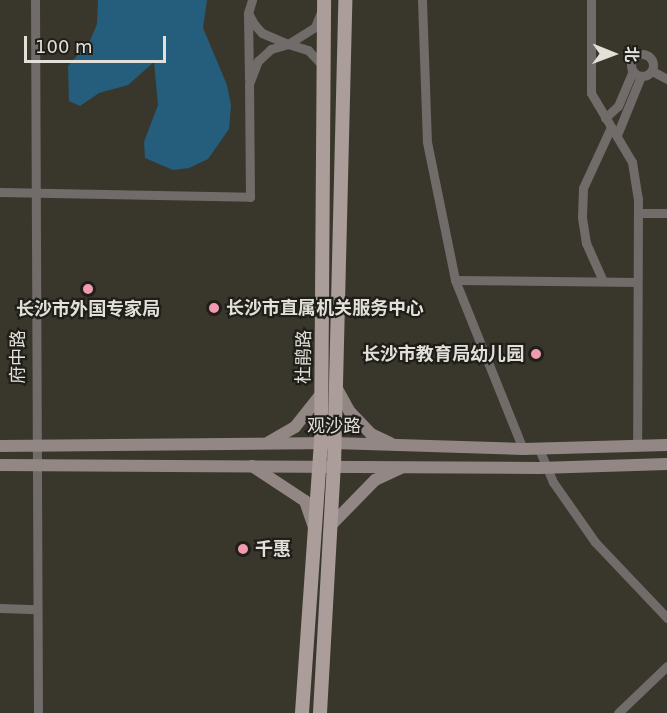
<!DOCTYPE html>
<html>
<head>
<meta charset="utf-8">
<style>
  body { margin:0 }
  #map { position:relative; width:667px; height:713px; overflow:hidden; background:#39372b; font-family:"DejaVu Sans","Noto Sans SC",sans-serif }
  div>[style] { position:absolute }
  .water>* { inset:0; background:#245e7c }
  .street>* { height:9px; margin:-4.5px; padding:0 4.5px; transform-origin:4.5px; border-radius:4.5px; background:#716b69 }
  .street>.ring { margin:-4.5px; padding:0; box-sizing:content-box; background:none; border:9px solid #716b69; border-radius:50% }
  .secondary>* { height:12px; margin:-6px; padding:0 6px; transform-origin:6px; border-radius:6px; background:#928784 }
  .primary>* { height:14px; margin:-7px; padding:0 7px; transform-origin:7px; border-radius:7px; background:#ab9d99 }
  .dots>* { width:16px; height:16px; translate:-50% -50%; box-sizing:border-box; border:3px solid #1f1e19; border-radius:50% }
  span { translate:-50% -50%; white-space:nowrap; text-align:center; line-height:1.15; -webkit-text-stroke:4.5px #1f1e19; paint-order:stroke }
  .poi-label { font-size:18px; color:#e2e0d9; font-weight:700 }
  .left { translate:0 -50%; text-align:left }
  .right { translate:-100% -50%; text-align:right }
  .street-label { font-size:18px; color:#e2e0d9 }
  .north { position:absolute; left:583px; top:24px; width:60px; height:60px; -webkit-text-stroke:4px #1f1e19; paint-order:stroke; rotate:91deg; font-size:16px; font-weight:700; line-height:24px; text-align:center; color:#e2e0d9 }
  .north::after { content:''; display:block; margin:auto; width:21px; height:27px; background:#e2e0d9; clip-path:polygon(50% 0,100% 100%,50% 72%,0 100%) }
  .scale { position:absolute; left:24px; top:36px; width:142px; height:27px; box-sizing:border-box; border:3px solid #e2e0d9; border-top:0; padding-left:8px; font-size:18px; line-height:21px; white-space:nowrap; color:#e2e0d9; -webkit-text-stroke:4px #1f1e19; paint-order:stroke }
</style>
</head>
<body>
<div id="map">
  <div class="water">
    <div style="clip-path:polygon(98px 0,207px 0,203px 28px,227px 85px,231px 105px,229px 129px,208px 159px,189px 168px,173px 170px,145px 158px,144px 142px,158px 105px,154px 62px,128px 85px,99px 93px,80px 106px,69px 101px,68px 66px,90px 41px,97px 24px)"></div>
  </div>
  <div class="street">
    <div style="left:35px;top:0;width:713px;rotate:89.76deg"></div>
    <div style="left:252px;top:0;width:14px;rotate:107deg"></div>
    <div style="left:248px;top:13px;width:13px;rotate:61deg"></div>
    <div style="left:254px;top:24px;width:12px;rotate:48deg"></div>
    <div style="left:262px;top:33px;width:28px;rotate:23deg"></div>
    <div style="left:288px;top:44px;width:32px;rotate:-32deg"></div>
    <div style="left:315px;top:27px;width:18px;rotate:-68deg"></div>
    <div style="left:422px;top:0;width:142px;rotate:88deg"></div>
    <div style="left:427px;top:142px;width:141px;rotate:78.5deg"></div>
    <div style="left:455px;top:280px;width:182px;rotate:68.1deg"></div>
    <div style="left:591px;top:0;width:93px;rotate:90deg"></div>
    <div style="left:591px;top:93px;width:80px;rotate:59.3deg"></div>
    <div style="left:632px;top:162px;width:36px;rotate:81deg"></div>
    <div style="left:638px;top:198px;width:247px;rotate:90.2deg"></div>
    <div style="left:248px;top:15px;width:64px;rotate:89.1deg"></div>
    <div class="ring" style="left:631px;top:54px;width:13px;height:13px"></div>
    <div style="left:652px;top:71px;width:17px;rotate:28deg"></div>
    <div style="left:605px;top:118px;width:18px;rotate:-43deg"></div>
    <div style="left:618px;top:106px;width:38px;rotate:-67deg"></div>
    <div style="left:617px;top:135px;width:64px;rotate:-67.9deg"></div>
    <div style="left:0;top:192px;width:250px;rotate:1.1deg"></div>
    <div style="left:250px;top:197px;width:113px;rotate:-90.5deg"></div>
    <div style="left:249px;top:84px;width:25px;rotate:-69deg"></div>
    <div style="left:258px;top:61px;width:18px;rotate:-43deg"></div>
    <div style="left:271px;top:49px;width:18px;rotate:-16deg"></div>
    <div style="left:288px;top:44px;width:21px;rotate:17deg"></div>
    <div style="left:308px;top:50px;width:25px;rotate:47deg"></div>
    <div style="left:638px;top:213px;width:29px"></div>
    <div style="left:455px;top:280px;width:181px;rotate:0.6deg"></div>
    <div style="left:603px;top:281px;width:42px;rotate:-114.1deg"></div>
    <div style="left:586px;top:243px;width:26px;rotate:-99deg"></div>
    <div style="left:582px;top:217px;width:29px;rotate:-88deg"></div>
    <div style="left:583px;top:188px;width:67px;rotate:-65.3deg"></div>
    <div style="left:539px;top:449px;width:36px;rotate:67deg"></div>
    <div style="left:553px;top:482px;width:73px;rotate:55deg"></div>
    <div style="left:595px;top:542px;width:105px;rotate:46.5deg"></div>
    <div style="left:0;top:608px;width:36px;rotate:2deg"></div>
    <div style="left:618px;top:713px;width:68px;rotate:-43.8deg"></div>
  </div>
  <div class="secondary">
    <div style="left:336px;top:387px;width:29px;rotate:61deg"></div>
    <div style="left:350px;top:412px;width:30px;rotate:46deg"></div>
    <div style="left:371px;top:434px;width:21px;rotate:25deg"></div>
    <div style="left:269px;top:442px;width:30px;rotate:-30deg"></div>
    <div style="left:295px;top:427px;width:43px;rotate:-51.5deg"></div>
    <div style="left:0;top:446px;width:334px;rotate:-0.5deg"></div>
    <div style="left:334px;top:443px;width:189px;rotate:1.8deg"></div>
    <div style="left:523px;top:449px;width:144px;rotate:-1.6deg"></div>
    <div style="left:0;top:465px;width:539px;rotate:0.32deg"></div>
    <div style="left:539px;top:468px;width:128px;rotate:-1.8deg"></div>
    <div style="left:252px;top:466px;width:64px;rotate:33.4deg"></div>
    <div style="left:305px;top:501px;width:28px;rotate:71deg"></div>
    <div style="left:331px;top:525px;width:63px;rotate:-45.6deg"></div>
    <div style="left:375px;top:480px;width:29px;rotate:-25deg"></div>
  </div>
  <div class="primary">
    <div style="left:302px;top:713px;width:270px;rotate:-86deg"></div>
    <div style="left:321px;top:444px;width:444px;rotate:-89.6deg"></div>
    <div style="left:320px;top:713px;width:247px;rotate:-86.8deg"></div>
    <div style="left:334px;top:466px;width:466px;rotate:-88.6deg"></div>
  </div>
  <div class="dots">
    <div style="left:88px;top:289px;background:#f29aaf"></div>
    <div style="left:214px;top:308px;background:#f29aaf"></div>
    <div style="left:536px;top:354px;background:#f29aaf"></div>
    <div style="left:243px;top:549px;background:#f29aaf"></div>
  </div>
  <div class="poi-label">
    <span class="left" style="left:226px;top:308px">长沙市直属机关服务中心</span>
    <span style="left:88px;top:309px">长沙市外国专家局</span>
    <span class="right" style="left:524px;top:354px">长沙市教育局幼儿园</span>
    <span class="left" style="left:255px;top:549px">千惠</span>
  </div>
  <div class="street-label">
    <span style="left:18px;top:357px;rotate:-90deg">府中路</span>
    <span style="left:304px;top:357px;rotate:-89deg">杜鹃路</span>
    <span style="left:334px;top:426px">观沙路</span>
  </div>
  <div class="north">北</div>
  <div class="scale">100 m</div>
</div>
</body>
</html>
